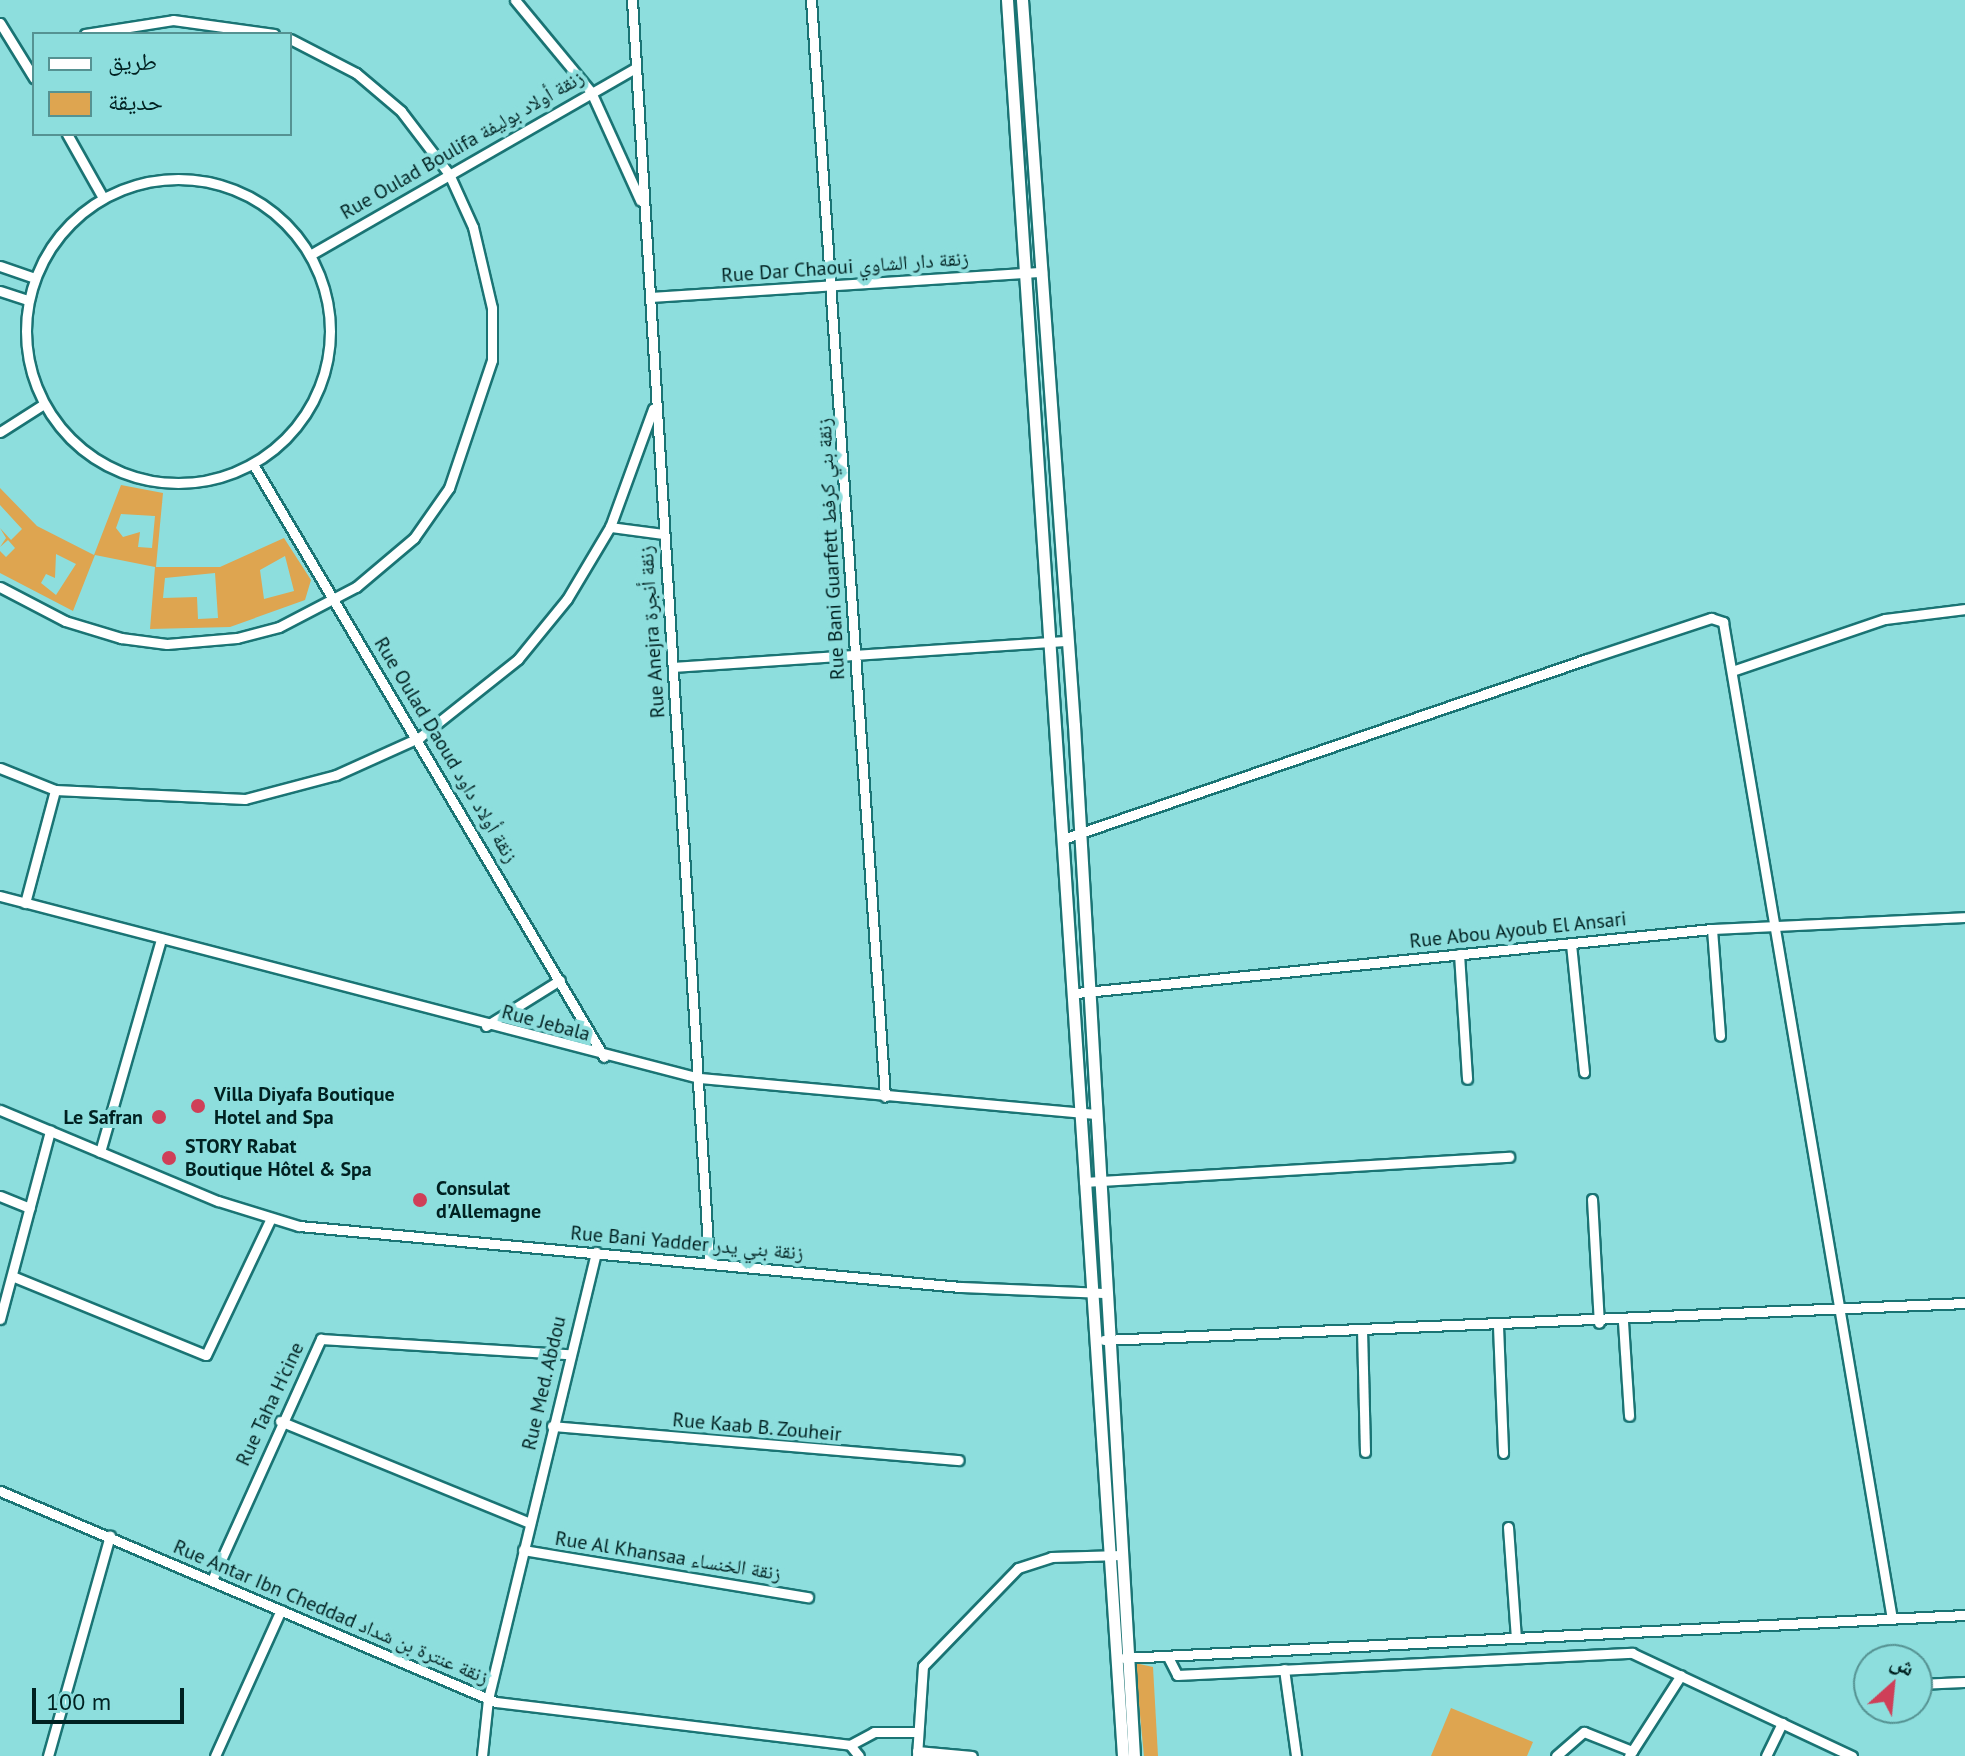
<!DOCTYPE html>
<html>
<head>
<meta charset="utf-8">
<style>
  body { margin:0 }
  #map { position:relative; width:1965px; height:1756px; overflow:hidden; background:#8ddedd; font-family:"PT Sans","Noto Naskh Arabic",sans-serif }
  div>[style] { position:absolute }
  .green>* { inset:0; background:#dea550 }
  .roads { filter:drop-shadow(2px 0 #1a7474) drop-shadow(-2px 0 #1a7474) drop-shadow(0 2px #1a7474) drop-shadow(0 -2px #1a7474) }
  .minor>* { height:9px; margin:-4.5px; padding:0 4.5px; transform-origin:4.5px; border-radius:4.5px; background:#fff }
  .minor>.ring { margin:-4.5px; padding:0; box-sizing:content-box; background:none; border:9px solid #fff; border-radius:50% }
  .tertiary>* { height:11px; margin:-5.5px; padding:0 5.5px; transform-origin:5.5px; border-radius:5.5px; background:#fff }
  .dots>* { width:22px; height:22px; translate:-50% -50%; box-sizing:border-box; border:4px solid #8ddedd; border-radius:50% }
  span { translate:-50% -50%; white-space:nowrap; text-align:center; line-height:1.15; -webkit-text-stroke:8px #8ddedd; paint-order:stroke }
  .street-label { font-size:20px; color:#002121 }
  .poi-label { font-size:20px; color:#002121; font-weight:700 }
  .left { translate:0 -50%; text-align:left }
  .right { translate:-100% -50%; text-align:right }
  .legend { position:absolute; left:32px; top:32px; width:260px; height:104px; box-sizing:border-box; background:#8ddedd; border:2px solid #559292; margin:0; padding:10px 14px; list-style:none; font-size:24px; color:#002121 }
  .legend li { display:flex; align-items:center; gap:16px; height:40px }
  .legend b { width:40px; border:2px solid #559292 }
  .north { position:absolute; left:1853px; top:1644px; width:80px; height:80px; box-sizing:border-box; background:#8ddedd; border:2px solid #559292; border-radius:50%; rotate:27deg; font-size:22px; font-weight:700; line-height:32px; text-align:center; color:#002121 }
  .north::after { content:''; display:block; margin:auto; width:28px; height:36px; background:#cf3f58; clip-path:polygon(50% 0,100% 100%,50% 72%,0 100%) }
  .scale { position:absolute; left:32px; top:1688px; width:152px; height:36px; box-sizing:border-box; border:4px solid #002121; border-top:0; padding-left:10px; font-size:24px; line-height:28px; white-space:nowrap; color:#002121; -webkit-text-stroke:6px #8ddedd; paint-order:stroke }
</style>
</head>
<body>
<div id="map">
  <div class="green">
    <div style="clip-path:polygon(evenodd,121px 485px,163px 493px,156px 567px,220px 567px,284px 538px,311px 580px,305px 600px,230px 627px,150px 629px,155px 567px,95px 555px,73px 611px,0 573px,0 551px,6px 557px,15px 548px,8px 540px,0 547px,6px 538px,0 528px,11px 540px,22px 529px,0 505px,0 488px,37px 526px,94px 555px,121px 485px,121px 514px,155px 516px,152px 548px,138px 547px,140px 532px,123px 537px,116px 528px,121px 514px,121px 485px,56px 554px,76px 564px,56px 595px,41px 583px,46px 574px,55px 578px,56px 554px,121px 485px,285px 556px,294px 591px,264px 599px,260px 570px,285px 556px,121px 485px,215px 573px,218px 618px,198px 619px,197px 597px,163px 598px,165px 578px,215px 573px)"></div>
    <div style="clip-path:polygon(1135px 1663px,1153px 1667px,1158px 1756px,1144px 1756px)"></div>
    <div style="clip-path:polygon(1451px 1708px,1533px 1742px,1527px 1756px,1431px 1756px)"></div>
  </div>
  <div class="roads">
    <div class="minor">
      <div style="left:515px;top:0;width:119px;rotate:50.4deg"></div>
      <div style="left:591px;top:92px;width:119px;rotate:65.6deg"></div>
      <div style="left:632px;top:0;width:1264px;rotate:86.51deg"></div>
      <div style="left:811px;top:0;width:1099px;rotate:86.14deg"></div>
      <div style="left:0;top:23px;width:65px;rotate:58.3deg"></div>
      <div style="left:85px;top:34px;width:89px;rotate:-9deg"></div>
      <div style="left:173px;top:20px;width:102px;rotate:7.9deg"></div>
      <div style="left:67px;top:134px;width:73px;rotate:60.6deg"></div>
      <div class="ring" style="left:26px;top:179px;width:295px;height:295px"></div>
      <div style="left:310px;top:255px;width:374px;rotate:-29.9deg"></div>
      <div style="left:0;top:266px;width:36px;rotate:19deg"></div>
      <div style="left:0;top:291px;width:29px;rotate:18deg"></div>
      <div style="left:651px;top:297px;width:392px;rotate:-3.7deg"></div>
      <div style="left:0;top:432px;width:52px;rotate:-32.5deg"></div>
      <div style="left:253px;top:464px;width:689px;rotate:59.38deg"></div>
      <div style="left:610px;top:527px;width:53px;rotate:7.5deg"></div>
      <div style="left:0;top:587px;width:73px;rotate:27.6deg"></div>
      <div style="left:65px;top:621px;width:59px;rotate:16.9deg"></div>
      <div style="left:121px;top:638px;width:46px;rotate:7.4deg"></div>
      <div style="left:167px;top:644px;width:70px;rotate:-4.9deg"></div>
      <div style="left:237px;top:638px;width:43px;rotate:-14.7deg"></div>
      <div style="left:279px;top:627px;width:87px;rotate:-27.5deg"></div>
      <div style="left:356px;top:587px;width:76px;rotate:-40.2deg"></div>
      <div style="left:414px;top:538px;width:61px;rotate:-55deg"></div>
      <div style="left:449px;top:488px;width:135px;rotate:-71.4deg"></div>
      <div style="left:492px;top:360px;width:52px;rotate:-90deg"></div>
      <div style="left:492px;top:308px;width:83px;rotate:-103.2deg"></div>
      <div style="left:473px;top:227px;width:58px;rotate:-114.4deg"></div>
      <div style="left:449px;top:174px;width:79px;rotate:-127.3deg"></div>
      <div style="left:401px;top:111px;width:59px;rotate:-139.8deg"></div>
      <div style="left:356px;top:73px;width:74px;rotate:-152.7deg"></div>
      <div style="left:673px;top:667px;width:396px;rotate:-3.8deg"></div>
      <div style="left:1735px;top:670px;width:158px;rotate:-18.8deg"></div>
      <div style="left:1885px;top:619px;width:81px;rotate:-7.1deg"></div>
      <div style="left:0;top:768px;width:59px;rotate:21.8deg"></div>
      <div style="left:55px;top:790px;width:190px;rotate:2.7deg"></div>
      <div style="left:245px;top:799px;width:94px;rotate:-14.8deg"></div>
      <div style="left:336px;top:775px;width:92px;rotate:-24.3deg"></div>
      <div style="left:420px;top:737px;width:125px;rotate:-38.5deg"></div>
      <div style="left:518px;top:659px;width:77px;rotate:-50.8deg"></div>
      <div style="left:567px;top:599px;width:84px;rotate:-59.2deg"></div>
      <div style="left:610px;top:527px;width:126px;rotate:-70deg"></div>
      <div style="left:1066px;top:838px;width:551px;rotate:-18.96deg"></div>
      <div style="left:1587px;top:659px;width:131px;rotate:-18.3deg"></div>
      <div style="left:1711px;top:618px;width:13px;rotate:18deg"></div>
      <div style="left:1723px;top:622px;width:1011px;rotate:80.38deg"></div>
      <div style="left:0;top:896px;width:722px;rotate:14.59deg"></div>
      <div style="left:699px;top:1078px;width:399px;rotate:5.2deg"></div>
      <div style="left:25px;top:903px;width:117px;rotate:-75.1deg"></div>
      <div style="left:1712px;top:929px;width:107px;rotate:85.7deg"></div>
      <div style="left:1571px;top:944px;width:129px;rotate:84.2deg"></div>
      <div style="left:1459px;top:954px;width:125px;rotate:86.3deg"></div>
      <div style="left:1076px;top:993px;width:639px;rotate:-5.75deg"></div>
      <div style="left:1712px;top:929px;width:253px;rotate:-2.7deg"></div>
      <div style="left:486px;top:1026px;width:87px;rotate:-31.9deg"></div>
      <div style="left:0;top:1110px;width:236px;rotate:22.7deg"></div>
      <div style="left:218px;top:1201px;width:85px;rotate:17.2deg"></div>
      <div style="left:299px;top:1226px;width:664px;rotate:5.27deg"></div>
      <div style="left:960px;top:1287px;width:145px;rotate:2.4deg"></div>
      <div style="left:100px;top:1152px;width:222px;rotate:-74deg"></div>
      <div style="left:1084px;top:1182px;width:426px;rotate:-3.4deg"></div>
      <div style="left:0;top:1196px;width:32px;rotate:22deg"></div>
      <div style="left:1592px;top:1199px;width:124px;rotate:86.8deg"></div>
      <div style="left:12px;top:1276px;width:209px;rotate:22.2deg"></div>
      <div style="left:206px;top:1355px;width:149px;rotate:-64.6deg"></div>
      <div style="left:0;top:1319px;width:195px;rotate:-75.1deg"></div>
      <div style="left:1623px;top:1322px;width:94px;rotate:86.3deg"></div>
      <div style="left:1498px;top:1326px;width:127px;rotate:87.7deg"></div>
      <div style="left:1362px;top:1329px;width:123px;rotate:88.6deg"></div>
      <div style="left:1104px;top:1340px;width:862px;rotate:-2.46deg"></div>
      <div style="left:280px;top:1421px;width:270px;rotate:22.2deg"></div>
      <div style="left:552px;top:1426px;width:408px;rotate:4.8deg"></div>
      <div style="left:0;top:1491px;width:539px;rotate:23.05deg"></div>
      <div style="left:496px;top:1702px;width:357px;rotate:6.9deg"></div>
      <div style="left:1508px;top:1527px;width:111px;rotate:85.9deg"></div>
      <div style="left:523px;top:1550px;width:289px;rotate:9.4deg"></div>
      <div style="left:212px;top:1580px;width:265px;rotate:-65.7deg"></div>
      <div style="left:321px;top:1339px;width:248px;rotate:3.5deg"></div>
      <div style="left:1168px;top:1657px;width:20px;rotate:63deg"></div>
      <div style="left:1177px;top:1675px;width:456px;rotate:-2.8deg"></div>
      <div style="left:1632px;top:1653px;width:243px;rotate:25.1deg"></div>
      <div style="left:1124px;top:1658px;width:842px;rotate:-2.93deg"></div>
      <div style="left:1284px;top:1669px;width:88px;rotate:82.1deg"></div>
      <div style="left:1917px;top:1684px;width:48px;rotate:-2.4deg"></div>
      <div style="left:850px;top:1745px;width:27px;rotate:-28deg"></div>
      <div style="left:874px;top:1732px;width:42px"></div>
      <div style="left:850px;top:1745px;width:14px;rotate:51deg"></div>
      <div style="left:917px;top:1751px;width:55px;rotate:5.2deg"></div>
      <div style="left:48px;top:1756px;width:229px;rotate:-74.3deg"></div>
      <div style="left:215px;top:1756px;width:160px;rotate:-65.7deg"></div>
      <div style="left:482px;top:1756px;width:57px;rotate:-84deg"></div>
      <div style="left:488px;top:1699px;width:460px;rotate:-76.4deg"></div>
      <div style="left:917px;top:1756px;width:90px;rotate:-86.2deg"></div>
      <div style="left:923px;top:1666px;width:136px;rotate:-45.9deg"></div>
      <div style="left:1018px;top:1568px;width:35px;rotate:-18deg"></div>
      <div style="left:1051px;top:1557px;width:71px;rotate:-1.6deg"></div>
      <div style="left:1556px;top:1756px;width:37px;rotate:-41deg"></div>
      <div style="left:1584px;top:1732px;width:52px;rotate:21.6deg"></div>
      <div style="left:1629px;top:1756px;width:96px;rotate:-57.3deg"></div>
      <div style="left:1766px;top:1756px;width:37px;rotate:-64deg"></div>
    </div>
    <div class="tertiary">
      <div style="left:1007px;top:0;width:1760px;rotate:86.22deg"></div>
      <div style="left:1022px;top:0;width:727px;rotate:85.9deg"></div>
      <div style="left:1074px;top:725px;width:1033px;rotate:86.67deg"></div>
    </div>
  </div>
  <div class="dots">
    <div style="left:198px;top:1106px;background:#cf3f58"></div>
    <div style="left:159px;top:1117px;background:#cf3f58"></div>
    <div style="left:169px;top:1158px;background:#cf3f58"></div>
    <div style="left:420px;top:1200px;background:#cf3f58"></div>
  </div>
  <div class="street-label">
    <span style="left:462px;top:145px;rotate:-30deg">Rue Oulad Boulifa زنقة أولاد بوليفة</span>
    <span style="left:845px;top:267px;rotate:-4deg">Rue Dar Chaoui زنقة دار الشاوي</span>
    <span style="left:831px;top:549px;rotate:-93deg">Rue Bani Guarfett زنقة بني كرفط</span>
    <span style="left:652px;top:632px;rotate:-94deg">Rue Anejra زنقة أنجرة</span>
    <span style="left:446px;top:750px;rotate:59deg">Rue Oulad Daoud زنقة أولاد داود</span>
    <span style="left:1518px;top:930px;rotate:-6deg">Rue Abou Ayoub El Ansari</span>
    <span style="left:546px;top:1023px;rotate:15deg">Rue Jebala</span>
    <span style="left:687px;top:1243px;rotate:5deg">Rue Bani Yadder زنقة بني يدر</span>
    <span style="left:544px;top:1383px;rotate:-77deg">Rue Med. Abdou</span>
    <span style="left:270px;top:1404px;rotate:-65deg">Rue Taha H'cine</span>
    <span style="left:757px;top:1427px;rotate:5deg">Rue Kaab B. Zouheir</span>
    <span style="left:668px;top:1556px;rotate:9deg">Rue Al Khansaa زنقة الخنساء</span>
    <span style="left:331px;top:1612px;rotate:23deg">Rue Antar Ibn Cheddad زنقة عنترة بن شداد</span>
  </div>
  <div class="poi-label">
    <span class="left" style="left:214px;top:1106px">Villa Diyafa Boutique<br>Hotel and Spa</span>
    <span class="right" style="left:143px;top:1117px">Le Safran</span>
    <span class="left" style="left:185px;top:1158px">STORY Rabat<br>Boutique Hôtel &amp; Spa</span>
    <span class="left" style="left:436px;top:1200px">Consulat<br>d'Allemagne</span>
  </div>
  <ul class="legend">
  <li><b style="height:10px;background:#fff"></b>طريق</li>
  <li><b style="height:22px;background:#dea550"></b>حديقة</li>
  </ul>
  <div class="north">ش</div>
  <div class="scale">100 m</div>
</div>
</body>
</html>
